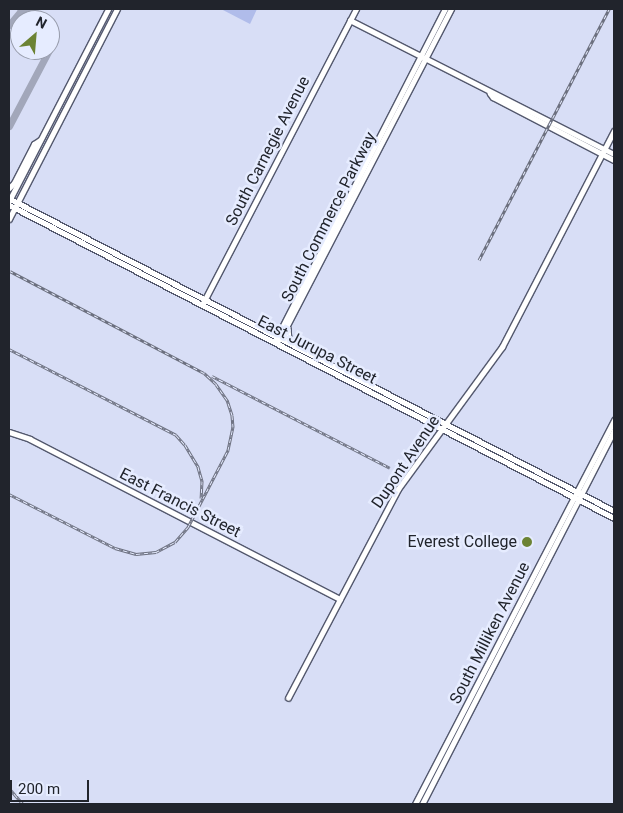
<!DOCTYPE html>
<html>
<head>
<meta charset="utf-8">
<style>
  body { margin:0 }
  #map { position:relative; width:623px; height:813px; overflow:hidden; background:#d8def6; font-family:Roboto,sans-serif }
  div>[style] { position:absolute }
  .green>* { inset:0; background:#b0bcea }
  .taxiway>* { height:7px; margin:-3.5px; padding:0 3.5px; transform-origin:3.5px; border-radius:3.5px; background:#a2a7ba }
  .roads { filter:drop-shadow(1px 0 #54596e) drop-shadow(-1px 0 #54596e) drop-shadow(0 1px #54596e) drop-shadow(0 -1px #54596e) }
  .secondary>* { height:4.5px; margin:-2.25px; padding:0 2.25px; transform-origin:2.25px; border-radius:2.25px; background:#fff }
  .primary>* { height:5px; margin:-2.5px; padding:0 2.5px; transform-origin:2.5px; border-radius:2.5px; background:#fff }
  .rail>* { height:3px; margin-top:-1.5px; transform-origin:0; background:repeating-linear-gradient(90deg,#e6ecff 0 4px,#6c707f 0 8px); box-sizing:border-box; border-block:1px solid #6c707f }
  .dots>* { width:14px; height:14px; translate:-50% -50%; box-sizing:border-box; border:2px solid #e6ecff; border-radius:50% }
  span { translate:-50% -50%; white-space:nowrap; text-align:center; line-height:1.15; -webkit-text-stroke:5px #e6ecff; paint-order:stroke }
  .street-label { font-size:16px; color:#21242c }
  .poi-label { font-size:16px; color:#21242c }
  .right { translate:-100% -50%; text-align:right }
  .frame { position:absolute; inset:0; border:10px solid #21242c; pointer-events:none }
  .north { position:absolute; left:10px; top:10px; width:50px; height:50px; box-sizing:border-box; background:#e6ecff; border:1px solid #979cab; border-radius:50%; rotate:27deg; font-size:14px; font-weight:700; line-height:20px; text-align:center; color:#21242c }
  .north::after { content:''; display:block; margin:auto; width:18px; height:22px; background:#6c8334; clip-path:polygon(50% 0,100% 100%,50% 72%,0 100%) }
  .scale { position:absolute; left:10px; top:780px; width:79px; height:22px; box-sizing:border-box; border:2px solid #21242c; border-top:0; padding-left:6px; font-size:15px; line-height:18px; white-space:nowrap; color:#21242c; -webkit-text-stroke:4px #e6ecff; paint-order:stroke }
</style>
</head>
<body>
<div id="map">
  <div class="green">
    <div style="clip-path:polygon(221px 9px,257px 9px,250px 24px)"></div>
  </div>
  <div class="taxiway">
    <div style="left:30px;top:10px;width:21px;rotate:28deg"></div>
    <div style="left:50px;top:21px;width:13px;rotate:67deg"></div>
    <div style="left:55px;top:33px;width:15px;rotate:110deg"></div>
    <div style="left:9px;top:25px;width:17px;rotate:-50deg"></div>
    <div style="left:20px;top:12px;width:15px"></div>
    <div style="left:9px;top:126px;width:86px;rotate:-62.2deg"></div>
  </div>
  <div class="roads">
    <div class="secondary">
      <div style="left:350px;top:20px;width:296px;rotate:26.9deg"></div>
      <div style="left:490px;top:93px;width:5px;rotate:53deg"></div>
      <div style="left:493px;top:97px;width:136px;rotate:27.5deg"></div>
      <div style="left:202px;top:305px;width:334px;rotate:-62.5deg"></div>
      <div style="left:288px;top:328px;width:12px;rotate:85deg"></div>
      <div style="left:289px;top:340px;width:8px;rotate:40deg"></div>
      <div style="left:276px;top:339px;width:371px;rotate:-62.9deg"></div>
      <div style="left:276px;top:342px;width:5px;rotate:-37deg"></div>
      <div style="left:280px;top:339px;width:372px;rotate:-62.6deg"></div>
      <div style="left:9px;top:432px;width:22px;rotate:18deg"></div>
      <div style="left:30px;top:439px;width:349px;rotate:27.3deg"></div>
      <div style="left:288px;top:698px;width:236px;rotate:-62.2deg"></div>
      <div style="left:398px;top:489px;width:176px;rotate:-53.8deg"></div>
      <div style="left:502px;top:347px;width:243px;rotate:-62.6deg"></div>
    </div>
    <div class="primary">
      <div style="left:9px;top:188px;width:7px;rotate:-45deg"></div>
      <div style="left:14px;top:183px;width:44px;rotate:-62.9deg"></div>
      <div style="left:34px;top:144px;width:7px;rotate:-34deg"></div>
      <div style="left:10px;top:199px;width:680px;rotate:27.32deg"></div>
      <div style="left:9px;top:201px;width:216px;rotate:-62.7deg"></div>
      <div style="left:9px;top:205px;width:681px;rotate:27.36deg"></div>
      <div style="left:9px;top:219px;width:236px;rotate:-62.8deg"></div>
      <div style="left:415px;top:804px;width:433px;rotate:-62.6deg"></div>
      <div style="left:422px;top:804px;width:420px;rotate:-62.8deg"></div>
    </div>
  </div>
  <div class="rail">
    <div style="left:479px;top:260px;width:283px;rotate:-62.6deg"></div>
    <div style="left:9px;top:349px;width:188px;rotate:27.2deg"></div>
    <div style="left:176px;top:435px;width:13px;rotate:48deg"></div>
    <div style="left:185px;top:445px;width:26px;rotate:59deg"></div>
    <div style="left:198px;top:467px;width:15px;rotate:74deg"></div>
    <div style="left:202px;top:481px;width:17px;rotate:93deg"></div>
    <div style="left:212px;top:376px;width:200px;rotate:27.3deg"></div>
    <div style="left:9px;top:494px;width:119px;rotate:27deg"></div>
    <div style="left:115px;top:548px;width:22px;rotate:16deg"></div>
    <div style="left:136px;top:554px;width:20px;rotate:-6deg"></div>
    <div style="left:156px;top:552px;width:21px;rotate:-28deg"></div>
    <div style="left:175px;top:542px;width:20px;rotate:-49deg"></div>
    <div style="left:188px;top:527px;width:87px;rotate:-62.5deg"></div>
    <div style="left:228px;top:450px;width:24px;rotate:-78deg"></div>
    <div style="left:233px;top:427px;width:12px;rotate:-95deg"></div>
    <div style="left:232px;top:415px;width:16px;rotate:-108deg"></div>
    <div style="left:227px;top:400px;width:19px;rotate:-125deg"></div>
    <div style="left:216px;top:384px;width:16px;rotate:-137deg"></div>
    <div style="left:204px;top:373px;width:219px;rotate:-152.3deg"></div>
    <div style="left:9px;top:788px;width:21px;rotate:49deg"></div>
  </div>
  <div class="dots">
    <div style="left:527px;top:542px;background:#6c8334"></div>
  </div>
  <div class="street-label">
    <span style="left:268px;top:151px;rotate:-63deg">South Carnegie Avenue</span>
    <span style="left:329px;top:217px;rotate:-63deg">South Commerce Parkway</span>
    <span style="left:317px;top:350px;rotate:27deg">East Jurupa Street</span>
    <span style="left:406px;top:462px;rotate:-56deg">Dupont Avenue</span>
    <span style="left:180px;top:503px;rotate:27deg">East Francis Street</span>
    <span style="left:490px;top:633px;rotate:-63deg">South Milliken Avenue</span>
  </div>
  <div class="poi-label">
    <span class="right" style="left:517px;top:542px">Everest College</span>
  </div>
  <div class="frame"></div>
  <div class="north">N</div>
  <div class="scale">200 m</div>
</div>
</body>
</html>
